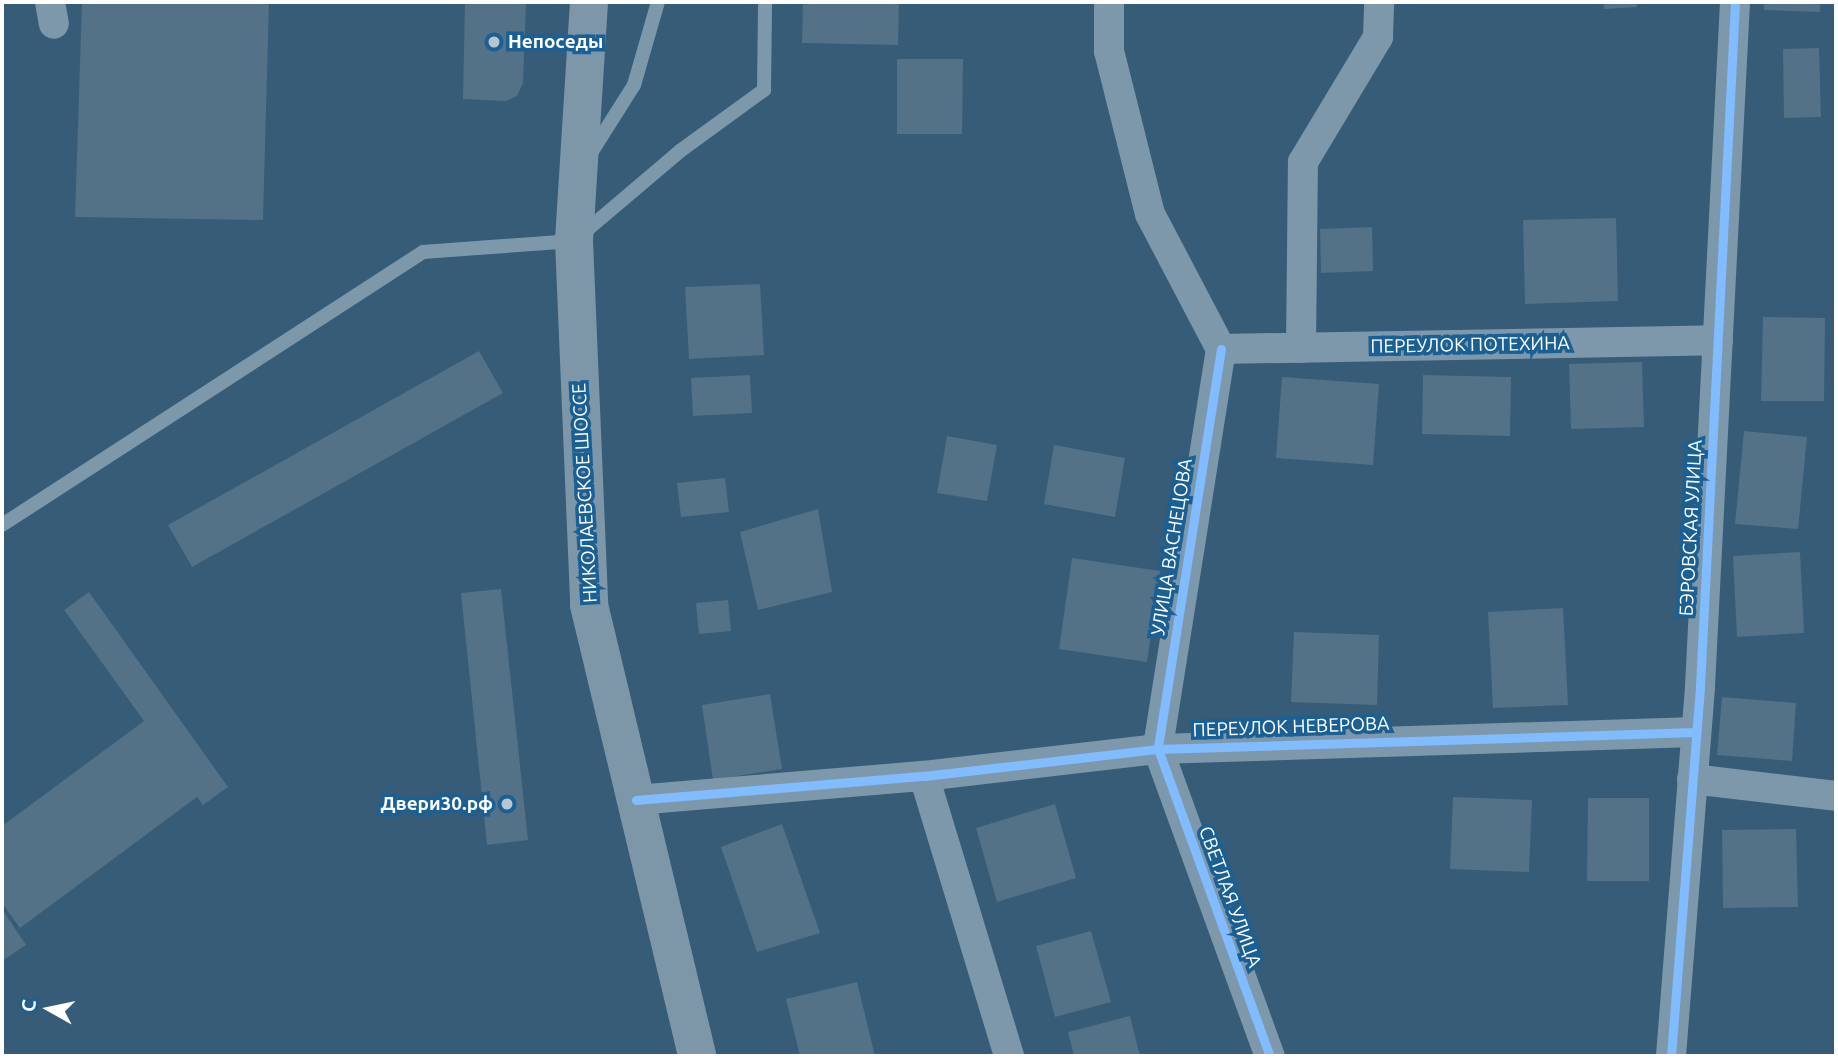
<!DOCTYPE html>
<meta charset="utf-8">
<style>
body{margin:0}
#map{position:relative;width:1838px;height:1058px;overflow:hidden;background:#365c78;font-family:Ubuntu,sans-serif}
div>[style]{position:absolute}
.building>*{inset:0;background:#537187}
.lane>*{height:14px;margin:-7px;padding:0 7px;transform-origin:7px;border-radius:7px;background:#7e98ab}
.street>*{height:30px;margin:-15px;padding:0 15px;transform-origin:15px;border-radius:15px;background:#7e98ab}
.primary>*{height:38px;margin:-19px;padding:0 19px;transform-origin:19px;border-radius:19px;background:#7d97a9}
.cycleway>*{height:9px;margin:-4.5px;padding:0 4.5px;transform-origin:4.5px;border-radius:4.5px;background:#80bcff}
.dots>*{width:19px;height:19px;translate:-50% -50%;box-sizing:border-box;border:4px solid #1a6094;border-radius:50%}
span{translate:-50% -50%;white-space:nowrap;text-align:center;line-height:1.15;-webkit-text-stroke:7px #1a6094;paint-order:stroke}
.poi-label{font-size:19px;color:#fff;font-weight:700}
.left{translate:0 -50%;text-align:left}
.right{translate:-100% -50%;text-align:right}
.street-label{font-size:19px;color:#fff}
.frame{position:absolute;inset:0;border:4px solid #fff;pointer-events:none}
.north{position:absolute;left:14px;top:974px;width:70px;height:70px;-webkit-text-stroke:5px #1a6094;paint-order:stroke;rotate:279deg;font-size:19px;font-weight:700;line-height:28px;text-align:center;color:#fff}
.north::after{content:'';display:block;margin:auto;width:24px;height:32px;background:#fff;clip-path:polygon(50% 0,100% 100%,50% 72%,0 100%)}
</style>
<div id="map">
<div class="building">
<div style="clip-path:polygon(82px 2px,269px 2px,263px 220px,75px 217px)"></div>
<div style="clip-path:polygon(465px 2px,526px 2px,523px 83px,517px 96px,506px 101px,463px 99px)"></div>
<div style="clip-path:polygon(803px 2px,899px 2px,898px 45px,802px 43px)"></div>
<div style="clip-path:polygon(1604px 2px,1636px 2px,1637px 7px,1604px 9px)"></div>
<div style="clip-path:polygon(1764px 2px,1820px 2px,1820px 12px,1764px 10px)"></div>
<div style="clip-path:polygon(1819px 48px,1821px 117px,1784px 118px,1783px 49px)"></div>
<div style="clip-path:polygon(897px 59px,963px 59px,962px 134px,897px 134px)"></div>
<div style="clip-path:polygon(1616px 218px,1618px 301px,1525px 304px,1523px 220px)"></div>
<div style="clip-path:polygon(1372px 227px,1373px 271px,1321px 273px,1320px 229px)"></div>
<div style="clip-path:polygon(760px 284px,764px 355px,689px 359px,685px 287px)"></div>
<div style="clip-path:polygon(1763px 317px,1825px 318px,1824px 401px,1761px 401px)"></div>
<div style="clip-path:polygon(479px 351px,503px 393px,192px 567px,168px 525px)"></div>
<div style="clip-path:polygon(1642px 362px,1644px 427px,1571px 429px,1569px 364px)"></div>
<div style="clip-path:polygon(750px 375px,752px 413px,693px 416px,691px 378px)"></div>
<div style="clip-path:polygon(1423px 375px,1511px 377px,1510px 436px,1422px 434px)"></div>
<div style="clip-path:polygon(1282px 377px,1379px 384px,1373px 465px,1276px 458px)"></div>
<div style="clip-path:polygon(1744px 431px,1807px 437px,1798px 529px,1735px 524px)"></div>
<div style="clip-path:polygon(947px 436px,997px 445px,987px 501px,937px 493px)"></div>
<div style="clip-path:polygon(1054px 445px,1125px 458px,1115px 517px,1044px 504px)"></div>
<div style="clip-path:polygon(725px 478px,729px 512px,681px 517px,677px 483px)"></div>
<div style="clip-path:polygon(818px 509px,832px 592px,758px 610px,740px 532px)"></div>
<div style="clip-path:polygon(1800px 552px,1804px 633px,1737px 637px,1733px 556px)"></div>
<div style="clip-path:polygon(1072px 558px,1160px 571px,1147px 662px,1059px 649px)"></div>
<div style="clip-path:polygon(501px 589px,528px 840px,487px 845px,461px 593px)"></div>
<div style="clip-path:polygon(89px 592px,228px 787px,203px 805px,197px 797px,20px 928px,2px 903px,2px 826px,144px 721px,64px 610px)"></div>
<div style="clip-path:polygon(728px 600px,731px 631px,699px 634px,696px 603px)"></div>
<div style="clip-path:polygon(1563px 608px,1568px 705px,1493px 708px,1488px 612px)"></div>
<div style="clip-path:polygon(1294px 632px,1379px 635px,1377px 705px,1291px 702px)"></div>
<div style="clip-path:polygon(770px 694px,782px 769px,713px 780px,702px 705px)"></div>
<div style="clip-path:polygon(1722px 697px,1796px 703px,1792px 761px,1717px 755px)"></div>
<div style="clip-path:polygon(1453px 797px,1532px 800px,1529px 872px,1450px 869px)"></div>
<div style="clip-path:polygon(1588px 798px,1649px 798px,1649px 881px,1587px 881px)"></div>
<div style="clip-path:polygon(1055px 804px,1076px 878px,997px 902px,976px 828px)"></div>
<div style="clip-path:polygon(782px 824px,820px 933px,757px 952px,721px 847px)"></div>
<div style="clip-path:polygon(1796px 829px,1798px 907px,1723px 908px,1722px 830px)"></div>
<div style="clip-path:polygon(2px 909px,26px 945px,2px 961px)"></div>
<div style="clip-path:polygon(1091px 931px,1111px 1002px,1055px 1017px,1036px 946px)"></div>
<div style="clip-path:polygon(857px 982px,875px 1056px,800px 1056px,786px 999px)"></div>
<div style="clip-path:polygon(1130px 1016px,1140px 1056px,1074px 1056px,1068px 1032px)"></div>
</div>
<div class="lane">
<div style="left:591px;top:153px;width:80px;rotate:-57.7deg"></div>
<div style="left:634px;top:85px;width:86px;rotate:-73.9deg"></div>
<div style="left:2px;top:525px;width:502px;rotate:-32.96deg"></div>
<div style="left:423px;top:252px;width:151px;rotate:-4.2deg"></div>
<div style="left:574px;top:241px;width:139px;rotate:-40.3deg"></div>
<div style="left:680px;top:151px;width:104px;rotate:-36deg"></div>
<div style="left:764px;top:90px;width:88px;rotate:-89.3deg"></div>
</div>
<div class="street">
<div style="left:50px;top:2px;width:22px;rotate:80deg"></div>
<div style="left:1109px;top:2px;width:49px;rotate:90deg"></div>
<div style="left:1109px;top:51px;width:168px;rotate:75.9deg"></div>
<div style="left:1150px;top:214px;width:153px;rotate:62.3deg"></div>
<div style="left:1301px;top:348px;width:186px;rotate:-89.4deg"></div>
<div style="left:1303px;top:162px;width:146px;rotate:-59deg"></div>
<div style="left:1378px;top:37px;width:35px;rotate:-88deg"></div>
<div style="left:1221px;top:349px;width:405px;rotate:99deg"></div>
<div style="left:1158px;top:749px;width:327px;rotate:70deg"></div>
<div style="left:1221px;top:349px;width:497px;rotate:-1deg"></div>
<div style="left:924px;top:776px;width:293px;rotate:73.1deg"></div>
<div style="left:1692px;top:779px;width:145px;rotate:6.7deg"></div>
<div style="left:636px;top:800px;width:289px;rotate:-4.8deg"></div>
<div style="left:924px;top:776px;width:236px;rotate:-6.6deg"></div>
<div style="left:1158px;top:749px;width:538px;rotate:-1.81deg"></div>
<div style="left:1671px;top:1056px;width:371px;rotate:-85.5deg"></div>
<div style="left:1700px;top:686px;width:685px;rotate:-87.07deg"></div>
</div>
<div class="primary">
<div style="left:589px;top:2px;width:239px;rotate:93.6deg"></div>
<div style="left:574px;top:241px;width:364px;rotate:87.6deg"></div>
<div style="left:589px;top:605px;width:464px;rotate:76.5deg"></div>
</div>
<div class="cycleway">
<div style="left:1221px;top:349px;width:405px;rotate:99deg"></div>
<div style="left:1158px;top:749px;width:327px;rotate:70deg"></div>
<div style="left:636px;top:800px;width:289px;rotate:-4.8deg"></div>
<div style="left:924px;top:776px;width:236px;rotate:-6.6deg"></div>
<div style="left:1158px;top:749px;width:538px;rotate:-1.81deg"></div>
<div style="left:1671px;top:1056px;width:371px;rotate:-85.5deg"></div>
<div style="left:1700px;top:686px;width:685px;rotate:-87.07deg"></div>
</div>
<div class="dots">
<div style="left:494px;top:42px;background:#b9c6d0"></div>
<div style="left:507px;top:804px;background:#b9c6d0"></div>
</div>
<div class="poi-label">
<span class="left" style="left:508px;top:42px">Непоседы</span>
<span class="right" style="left:493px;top:804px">Двери30.рф</span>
</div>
<div class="street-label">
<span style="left:1470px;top:345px;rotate:-1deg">ПЕРЕУЛОК ПОТЕХИНА</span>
<span style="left:585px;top:493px;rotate:-93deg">НИКОЛАЕВСКОЕ ШОССЕ</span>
<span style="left:1691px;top:528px;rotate:-87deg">БЭРОВСКАЯ УЛИЦА</span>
<span style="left:1172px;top:547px;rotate:-81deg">УЛИЦА ВАСНЕЦОВА</span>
<span style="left:1291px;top:727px;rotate:-2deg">ПЕРЕУЛОК НЕВЕРОВА</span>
<span style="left:1230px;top:897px;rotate:70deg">СВЕТЛАЯ УЛИЦА</span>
</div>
<div class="frame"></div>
<div class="north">С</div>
</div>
